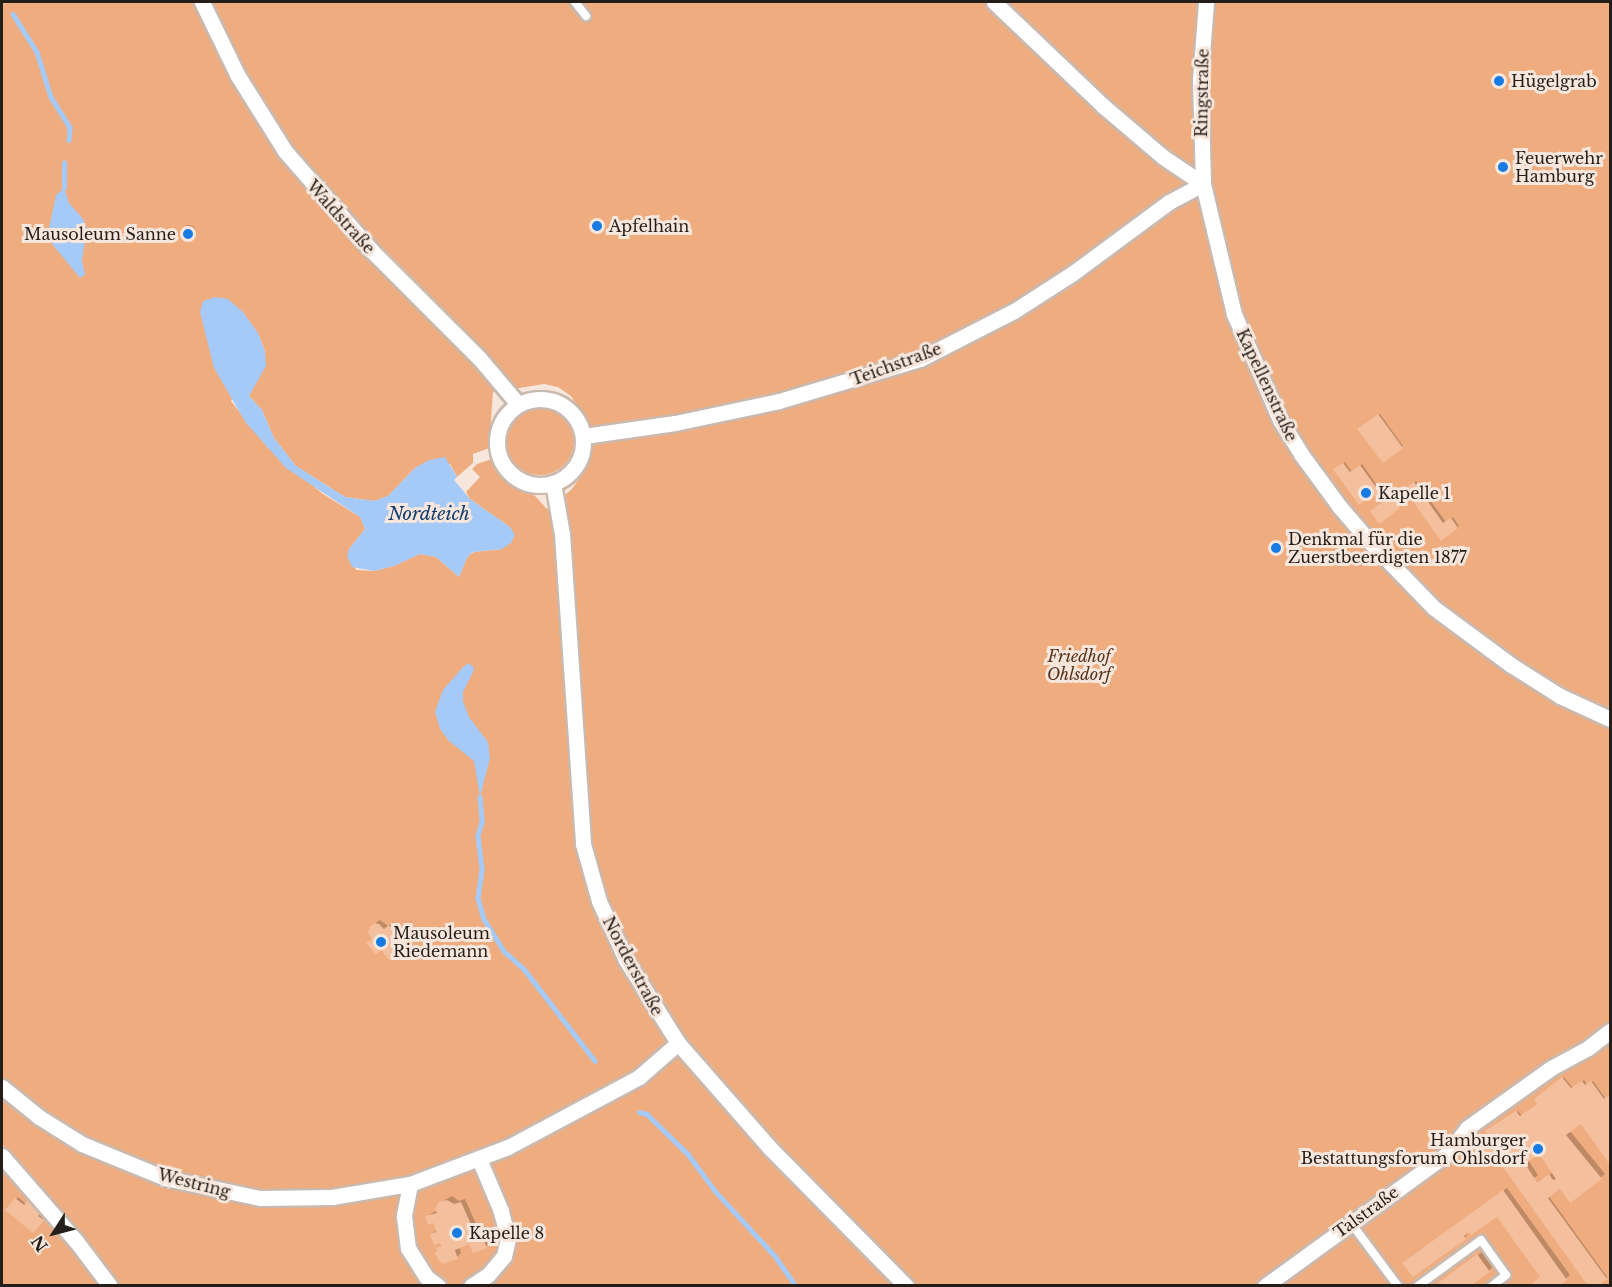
<!DOCTYPE html>
<meta charset="utf-8">
<style>
body{margin:0}
#map{position:relative;width:1612px;height:1287px;overflow:hidden;background:#f7e6dc;font-family:"Libre Baskerville",serif}
div>[style]{position:absolute}
.green>*{inset:0;background:#eeac7f}
.round{border-radius:50%}
.water>*{inset:0;background:#a5caf8}
.shadow>*{inset:0;background:#0003}
.stream>*{height:4.5px;margin:-2.25px;padding:0 2.25px;transform-origin:2.25px;border-radius:2.25px;background:#a5caf8}
.building>*{inset:0;background:#f4bf9d}
.roads{filter:drop-shadow(2px 0 #c9b9af) drop-shadow(-2px 0 #c9b9af) drop-shadow(0 2px #c9b9af) drop-shadow(0 -2px #c9b9af)}
.service>*{height:8px;margin:-4px;padding:0 4px;transform-origin:4px;border-radius:4px;background:#fff}
.minor>*{height:15px;margin:-7.5px;padding:0 7.5px;transform-origin:7.5px;border-radius:7.5px;background:#fff}
.minor>.ring{margin:-7.5px;padding:0;box-sizing:content-box;background:none;border:15px solid #fff;border-radius:50%}
.dots>*{width:16px;height:16px;translate:-50% -50%;box-sizing:border-box;border:3px solid #f7e6dc;border-radius:50%}
span{translate:-50% -50%;white-space:nowrap;text-align:center;line-height:1.15;-webkit-text-stroke:6px #f7e6dc;paint-order:stroke}
.poi-label{font-size:16px;color:#241e1a}
.left{translate:0 -50%;text-align:left}
.right{translate:-100% -50%;text-align:right}
.street-label{font-size:16px;color:#241e1a}
.park-label{font-size:16px;color:#55321a;font-style:italic}
.water-label{font-size:18px;color:#133d6d;font-style:italic}
.frame{position:absolute;inset:0;border:3px solid #241e1a;pointer-events:none}
.north{position:absolute;left:24px;top:1203px;width:60px;height:60px;-webkit-text-stroke:4px #f7e6dc;paint-order:stroke;rotate:234deg;font-size:16px;font-weight:700;line-height:24px;text-align:center;color:#241e1a}
.north::after{content:'';display:block;margin:auto;width:21px;height:27px;background:#241e1a;clip-path:polygon(50% 0,100% 100%,50% 72%,0 100%)}
</style>
<div id="map">
<div class="green">
<div style="clip-path:polygon(evenodd,2px 2px,1610px 2px,1610px 1285px,118px 1285px,82px 1237px,2px 1144px,2px 2px,258px 333px,265px 352px,249px 396px,262px 410px,274px 438px,296px 466px,345px 497px,374px 501px,388px 496px,415px 468px,450px 464px,457px 477px,473px 463px,473px 454px,489px 448px,493px 392px,544px 384px,558px 387px,571px 396px,589px 424px,589px 456px,585px 471px,571px 490px,547px 509px,535px 496px,504px 479px,492px 459px,477px 464px,472px 469px,480px 477px,466px 492px,470px 499px,510px 527px,502px 549px,474px 552px,468px 556px,459px 577px,436px 557px,420px 554px,394px 566px,374px 571px,356px 570px,349px 549px,365px 529px,360px 517px,323px 494px,268px 448px,231px 401px,258px 333px)"></div>
<div class="round" style="left:506px;top:407px;width:68px;height:68px"></div>
<div style="clip-path:polygon(2px 1161px,27px 1187px,101px 1285px,2px 1285px)"></div>
</div>
<div class="water">
<div style="clip-path:polygon(64px 188px,69px 203px,83px 219px,87px 229px,82px 260px,85px 275px,80px 278px,52px 244px,49px 228px,56px 195px)"></div>
<div style="clip-path:polygon(215px 297px,228px 299px,243px 312px,258px 333px,265px 352px,266px 366px,249px 396px,262px 410px,274px 438px,296px 466px,345px 497px,374px 501px,388px 496px,415px 468px,429px 460px,445px 457px,457px 477px,454px 480px,470px 499px,510px 527px,515px 535px,511px 543px,502px 549px,473px 552px,468px 556px,459px 577px,436px 557px,420px 554px,394px 566px,374px 571px,352px 567px,347px 556px,349px 549px,365px 529px,360px 517px,286px 468px,246px 423px,214px 368px,200px 312px,203px 301px)"></div>
<div style="clip-path:polygon(469px 663px,474px 668px,473px 672px,463px 692px,463px 701px,469px 717px,488px 742px,490px 758px,480px 797px,474px 761px,449px 741px,440px 729px,435px 712px,443px 690px,463px 667px)"></div>
</div>
<div class="shadow">
<div class="round" style="left:182px;top:225px;width:14px;height:14px"></div>
<div style="clip-path:polygon(1380px 414px,1403px 446px,1383px 461px,1359px 429px)"></div>
<div style="clip-path:polygon(1345px 462px,1352px 472px,1362px 464px,1383px 494px,1389px 490px,1401px 506px,1383px 503px,1374px 492px,1335px 470px)"></div>
<div style="clip-path:polygon(1416px 481px,1446px 522px,1453px 517px,1459px 526px,1441px 539px,1406px 489px)"></div>
<div style="clip-path:polygon(380px 920px,388px 926px,393px 922px,401px 932px,397px 936px,403px 945px,400px 949px,373px 938px,374px 924px)"></div>
<div style="clip-path:polygon(evenodd,1564px 1077px,1573px 1088px,1584px 1080px,1587px 1085px,1593px 1081px,1606px 1099px,1610px 1096px,1610px 1163px,1581px 1122px,1570px 1131px,1605px 1174px,1570px 1200px,1561px 1186px,1548px 1195px,1607px 1277px,1595px 1286px,1589px 1286px,1500px 1161px,1494px 1165px,1485px 1152px,1495px 1144px,1489px 1130px,1518px 1111px,1522px 1116px,1539px 1104px,1537px 1098px,1564px 1077px,1539px 1152px,1552px 1173px,1522px 1190px,1521px 1188px,1538px 1175px,1528px 1160px,1539px 1152px)"></div>
<div style="clip-path:polygon(1507px 1188px,1570px 1275px,1557px 1286px,1529px 1286px,1542px 1276px,1497px 1215px,1469px 1230px,1465px 1238px,1408px 1259px)"></div>
<div style="clip-path:polygon(452px 1196px,459px 1201px,465px 1199px,478px 1228px,483px 1226px,490px 1243px,486px 1247px,470px 1243px,459px 1247px,461px 1253px,457px 1257px,438px 1248px,442px 1244px,432px 1234px,436px 1230px,436px 1221px,427px 1216px,438px 1210px,440px 1203px)"></div>
<div style="clip-path:polygon(18px 1197px,26px 1204px,30px 1200px,42px 1210px,39px 1214px,44px 1218px,33px 1231px,7px 1210px)"></div>
<div style="clip-path:polygon(1482px 1252px,1493px 1267px,1489px 1270px,1435px 1286px)"></div>
</div>
<div class="stream">
<div style="left:13px;top:14px;width:45px;rotate:57.7deg"></div>
<div style="left:37px;top:52px;width:47px;rotate:72.7deg"></div>
<div style="left:51px;top:97px;width:36px;rotate:58deg"></div>
<div style="left:70px;top:127px;width:13px;rotate:94deg"></div>
<div style="left:64px;top:188px;width:25px;rotate:-90deg"></div>
<div style="left:480px;top:797px;width:25px;rotate:85deg"></div>
<div style="left:482px;top:822px;width:15px;rotate:106deg"></div>
<div style="left:478px;top:836px;width:34px;rotate:83deg"></div>
<div style="left:482px;top:870px;width:28px;rotate:98deg"></div>
<div style="left:478px;top:898px;width:22px;rotate:74deg"></div>
<div style="left:484px;top:919px;width:38px;rotate:58deg"></div>
<div style="left:504px;top:951px;width:27px;rotate:42deg"></div>
<div style="left:524px;top:969px;width:116px;rotate:52.3deg"></div>
<div style="left:639px;top:1112px;width:8px;rotate:14deg"></div>
<div style="left:647px;top:1114px;width:57px;rotate:44.3deg"></div>
<div style="left:688px;top:1154px;width:47px;rotate:53.6deg"></div>
<div style="left:716px;top:1192px;width:87px;rotate:47.3deg"></div>
<div style="left:775px;top:1256px;width:37px;rotate:55deg"></div>
</div>
<div class="building">
<div class="round" style="left:180px;top:226px;width:16px;height:16px"></div>
<div style="clip-path:polygon(1378px 414px,1403px 448px,1383px 463px,1357px 429px)"></div>
<div style="clip-path:polygon(1343px 463px,1350px 472px,1360px 465px,1381px 494px,1388px 489px,1400px 508px,1379px 524px,1370px 511px,1381px 503px,1374px 494px,1359px 505px,1333px 469px)"></div>
<div style="clip-path:polygon(1414px 482px,1443px 523px,1451px 518px,1458px 528px,1441px 541px,1404px 489px)"></div>
<div style="clip-path:polygon(374px 923px,379px 924px,384px 929px,389px 925px,398px 937px,393px 941px,401px 950px,389px 960px,381px 950px,376px 955px,366px 943px,372px 939px,368px 933px,369px 928px)"></div>
<div style="clip-path:polygon(evenodd,1562px 1077px,1571px 1088px,1582px 1081px,1585px 1085px,1591px 1081px,1604px 1099px,1610px 1094px,1610px 1165px,1581px 1124px,1566px 1135px,1602px 1179px,1570px 1203px,1560px 1189px,1548px 1198px,1607px 1279px,1598px 1286px,1588px 1286px,1500px 1163px,1494px 1167px,1483px 1152px,1493px 1144px,1485px 1131px,1516px 1111px,1520px 1116px,1537px 1104px,1534px 1099px,1562px 1077px,1539px 1154px,1556px 1179px,1553px 1180px,1549px 1174px,1537px 1182px,1525px 1164px,1539px 1154px)"></div>
<div style="clip-path:polygon(1503px 1190px,1567px 1280px,1559px 1286px,1528px 1286px,1540px 1277px,1497px 1217px,1471px 1235px,1469px 1232px,1464px 1236px,1466px 1239px,1413px 1277px,1402px 1263px)"></div>
<div style="clip-path:polygon(15px 1198px,24px 1205px,28px 1200px,42px 1212px,38px 1216px,44px 1220px,33px 1233px,5px 1210px)"></div>
<div style="clip-path:polygon(447px 1200px,454px 1204px,461px 1202px,474px 1231px,479px 1229px,487px 1248px,473px 1253px,469px 1244px,455px 1250px,458px 1259px,442px 1264px,434px 1253px,437px 1252px,436px 1248px,441px 1246px,440px 1243px,434px 1245px,430px 1234px,436px 1232px,434px 1223px,428px 1225px,425px 1216px,437px 1213px,435px 1209px,439px 1202px)"></div>
<div style="clip-path:polygon(1477px 1254px,1490px 1272px,1470px 1286px,1434px 1286px)"></div>
</div>
<div class="roads">
<div class="service">
<div style="left:575px;top:2px;width:18px;rotate:52deg"></div>
<div style="left:1351px;top:1223px;width:79px;rotate:53.3deg"></div>
<div style="left:1418px;top:1286px;width:78px;rotate:-36.1deg"></div>
<div style="left:1481px;top:1240px;width:43px;rotate:54.5deg"></div>
<div style="left:1506px;top:1275px;width:18px;rotate:142deg"></div>
</div>
<div class="minor">
<div style="left:202px;top:2px;width:82px;rotate:64.1deg"></div>
<div style="left:238px;top:76px;width:89px;rotate:57.9deg"></div>
<div style="left:285px;top:151px;width:131px;rotate:49deg"></div>
<div style="left:371px;top:250px;width:154px;rotate:45deg"></div>
<div style="left:480px;top:359px;width:59px;rotate:49.8deg"></div>
<div style="left:994px;top:2px;width:149px;rotate:43.6deg"></div>
<div style="left:1102px;top:105px;width:80px;rotate:40.4deg"></div>
<div style="left:1163px;top:157px;width:48px;rotate:34deg"></div>
<div style="left:1206px;top:2px;width:78px;rotate:94.4deg"></div>
<div style="left:1200px;top:80px;width:104px;rotate:88.3deg"></div>
<div style="left:1203px;top:184px;width:134px;rotate:76.6deg"></div>
<div style="left:1234px;top:314px;width:116px;rotate:66.5deg"></div>
<div style="left:1280px;top:420px;width:40px;rotate:58deg"></div>
<div style="left:1301px;top:454px;width:64px;rotate:53.8deg"></div>
<div style="left:1339px;top:506px;width:46px;rotate:49.4deg"></div>
<div style="left:1369px;top:541px;width:93px;rotate:45.9deg"></div>
<div style="left:1434px;top:608px;width:96px;rotate:36.5deg"></div>
<div style="left:1511px;top:665px;width:58px;rotate:32.3deg"></div>
<div style="left:1560px;top:696px;width:55px;rotate:24.7deg"></div>
<div class="ring" style="left:497px;top:399px;width:71px;height:71px"></div>
<div style="left:584px;top:436px;width:92px;rotate:-8.1deg"></div>
<div style="left:675px;top:423px;width:106px;rotate:-11.9deg"></div>
<div style="left:779px;top:401px;width:147px;rotate:-16.6deg"></div>
<div style="left:920px;top:359px;width:106px;rotate:-27.1deg"></div>
<div style="left:1014px;top:311px;width:70px;rotate:-32.8deg"></div>
<div style="left:1073px;top:273px;width:119px;rotate:-36.5deg"></div>
<div style="left:1169px;top:202px;width:38px;rotate:-28deg"></div>
<div style="left:553px;top:483px;width:52px;rotate:80deg"></div>
<div style="left:562px;top:534px;width:311px;rotate:86.1deg"></div>
<div style="left:583px;top:844px;width:59px;rotate:74.3deg"></div>
<div style="left:599px;top:901px;width:65px;rotate:65.4deg"></div>
<div style="left:626px;top:960px;width:98px;rotate:57.9deg"></div>
<div style="left:678px;top:1043px;width:140px;rotate:48.8deg"></div>
<div style="left:770px;top:1148px;width:194px;rotate:45.4deg"></div>
<div style="left:2px;top:1087px;width:48px;rotate:39deg"></div>
<div style="left:39px;top:1117px;width:51px;rotate:32.1deg"></div>
<div style="left:82px;top:1144px;width:90px;rotate:22.3deg"></div>
<div style="left:165px;top:1178px;width:97px;rotate:11.9deg"></div>
<div style="left:260px;top:1198px;width:72px;rotate:-0.8deg"></div>
<div style="left:332px;top:1197px;width:79px;rotate:-9.5deg"></div>
<div style="left:410px;top:1184px;width:105px;rotate:-20.7deg"></div>
<div style="left:508px;top:1147px;width:149px;rotate:-28.1deg"></div>
<div style="left:639px;top:1077px;width:52px;rotate:-41.1deg"></div>
<div style="left:2px;top:1156px;width:113px;rotate:49deg"></div>
<div style="left:76px;top:1241px;width:56px;rotate:52.9deg"></div>
<div style="left:410px;top:1184px;width:33px;rotate:101deg"></div>
<div style="left:404px;top:1216px;width:32px;rotate:83deg"></div>
<div style="left:408px;top:1248px;width:34px;rotate:58deg"></div>
<div style="left:426px;top:1277px;width:15px;rotate:37deg"></div>
<div style="left:471px;top:1286px;width:20px;rotate:-33deg"></div>
<div style="left:488px;top:1275px;width:25px;rotate:-50deg"></div>
<div style="left:504px;top:1256px;width:18px;rotate:-77deg"></div>
<div style="left:508px;top:1238px;width:28px;rotate:-105deg"></div>
<div style="left:501px;top:1211px;width:56px;rotate:-112.9deg"></div>
<div style="left:1265px;top:1286px;width:225px;rotate:-36deg"></div>
<div style="left:1447px;top:1154px;width:33px;rotate:-52deg"></div>
<div style="left:1467px;top:1128px;width:103px;rotate:-35.5deg"></div>
<div style="left:1551px;top:1068px;width:42px;rotate:-28.4deg"></div>
<div style="left:1588px;top:1048px;width:28px;rotate:-38deg"></div>
</div>
</div>
<div class="dots">
<div style="left:1499px;top:81px;background:#167be3"></div>
<div style="left:1503px;top:167px;background:#167be3"></div>
<div style="left:597px;top:226px;background:#167be3"></div>
<div style="left:188px;top:234px;background:#167be3"></div>
<div style="left:1366px;top:493px;background:#167be3"></div>
<div style="left:1276px;top:548px;background:#167be3"></div>
<div style="left:381px;top:942px;background:#167be3"></div>
<div style="left:1538px;top:1149px;background:#167be3"></div>
<div style="left:457px;top:1233px;background:#167be3"></div>
</div>
<div class="poi-label">
<span class="left" style="left:1511px;top:81px">Hügelgrab</span>
<span class="left" style="left:1515px;top:167px">Feuerwehr<br>Hamburg</span>
<span class="left" style="left:609px;top:226px">Apfelhain</span>
<span class="right" style="left:176px;top:234px">Mausoleum Sanne</span>
<span class="left" style="left:1378px;top:493px">Kapelle 1</span>
<span class="left" style="left:1288px;top:548px">Denkmal für die<br>Zuerstbeerdigten 1877</span>
<span class="left" style="left:393px;top:942px">Mausoleum<br>Riedemann</span>
<span class="right" style="left:1526px;top:1149px">Hamburger<br>Bestattungsforum Ohlsdorf</span>
<span class="left" style="left:469px;top:1233px">Kapelle 8</span>
</div>
<div class="street-label">
<span style="left:1202px;top:93px;rotate:-89deg">Ringstraße</span>
<span style="left:341px;top:217px;rotate:48deg">Waldstraße</span>
<span style="left:896px;top:364px;rotate:-20deg">Teichstraße</span>
<span style="left:1267px;top:385px;rotate:65deg">Kapellenstraße</span>
<span style="left:633px;top:966px;rotate:62deg">Norderstraße</span>
<span style="left:194px;top:1183px;rotate:14deg">Westring</span>
<span style="left:1366px;top:1212px;rotate:-36deg">Talstraße</span>
</div>
<div class="park-label">
<span style="left:1079px;top:665px">Friedhof<br>Ohlsdorf</span>
</div>
<div class="water-label">
<span style="left:429px;top:514px">Nordteich</span>
</div>
<div class="frame"></div>
<div class="north">N</div>
</div>
